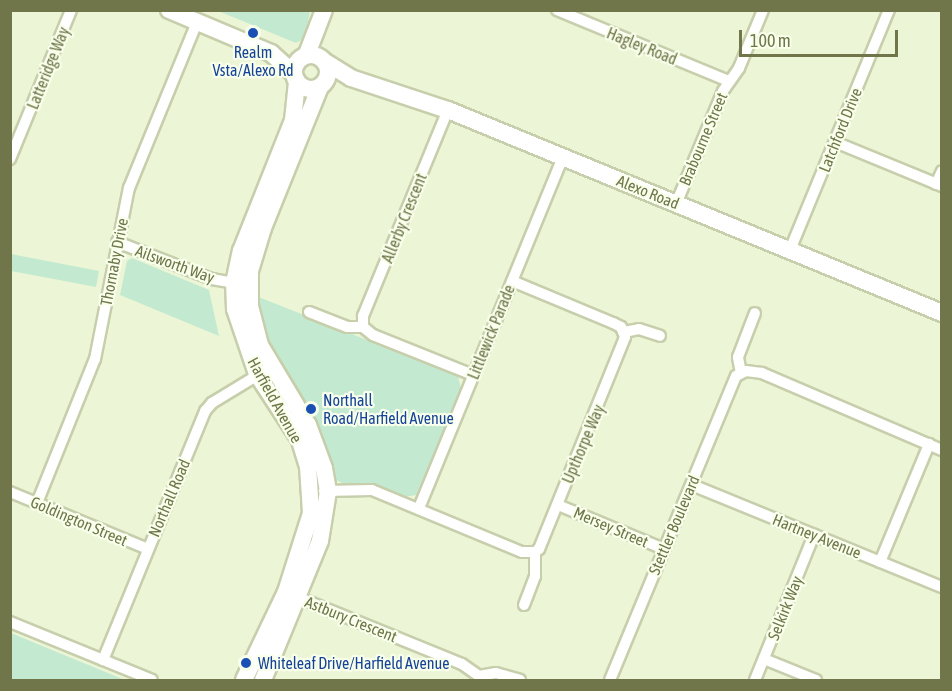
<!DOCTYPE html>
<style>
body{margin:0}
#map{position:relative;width:952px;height:691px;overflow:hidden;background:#f4fce5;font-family:"Asap Condensed",sans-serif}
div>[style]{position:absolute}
.residential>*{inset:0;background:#ecf6d6}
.green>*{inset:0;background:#c3ead0}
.roads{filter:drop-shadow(2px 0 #c7ceab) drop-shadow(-2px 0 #c7ceab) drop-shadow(0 2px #c7ceab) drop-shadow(0 -2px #c7ceab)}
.street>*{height:10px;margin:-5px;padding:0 5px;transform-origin:5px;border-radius:5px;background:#fff}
.secondary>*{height:16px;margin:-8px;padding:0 8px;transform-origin:8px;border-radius:8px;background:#fff}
.secondary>.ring{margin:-8px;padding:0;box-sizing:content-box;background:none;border:16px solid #fff;border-radius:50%}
.dots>*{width:16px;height:16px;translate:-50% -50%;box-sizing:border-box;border:3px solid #f8ffeb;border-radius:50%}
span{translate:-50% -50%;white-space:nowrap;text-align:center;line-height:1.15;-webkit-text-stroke:4.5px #f8ffeb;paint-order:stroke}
.street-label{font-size:16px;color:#70754a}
.transit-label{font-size:16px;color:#164399}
.left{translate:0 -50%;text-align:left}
.frame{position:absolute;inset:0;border:12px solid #70754a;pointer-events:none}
.scale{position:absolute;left:739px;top:30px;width:159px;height:27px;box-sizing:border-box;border:3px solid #70754a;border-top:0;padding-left:8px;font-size:18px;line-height:21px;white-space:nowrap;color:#70754a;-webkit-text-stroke:4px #f8ffeb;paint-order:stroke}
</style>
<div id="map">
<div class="residential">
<div style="clip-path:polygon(10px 11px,941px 11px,941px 680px,11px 680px)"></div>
</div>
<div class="green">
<div style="clip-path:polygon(218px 11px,310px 11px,305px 38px,296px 43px)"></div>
<div style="clip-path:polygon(11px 254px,99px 271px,96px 287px,11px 271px)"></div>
<div style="clip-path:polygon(132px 258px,209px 290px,219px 336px,120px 295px,127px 261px)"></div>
<div style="clip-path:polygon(256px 296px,458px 376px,461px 389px,416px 495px,404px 497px,375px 485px,344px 484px,334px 479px,314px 419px,267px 347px)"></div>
<div style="clip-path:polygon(11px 633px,125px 680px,11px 680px)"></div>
</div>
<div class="roads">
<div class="street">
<div style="left:557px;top:10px;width:185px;rotate:22.5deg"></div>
<div style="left:835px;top:142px;width:116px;rotate:22.4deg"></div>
<div style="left:10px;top:159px;width:161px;rotate:-67.7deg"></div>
<div style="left:936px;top:184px;width:14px;rotate:-65deg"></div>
<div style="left:676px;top:204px;width:122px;rotate:-67.4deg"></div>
<div style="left:723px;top:91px;width:28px;rotate:-55deg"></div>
<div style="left:739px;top:68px;width:63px;rotate:-67.5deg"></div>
<div style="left:117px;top:242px;width:102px;rotate:21.3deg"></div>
<div style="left:212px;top:279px;width:22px;rotate:10deg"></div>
<div style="left:790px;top:250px;width:260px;rotate:-67.6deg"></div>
<div style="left:309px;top:312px;width:41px;rotate:21.5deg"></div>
<div style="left:347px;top:327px;width:16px"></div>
<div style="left:363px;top:327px;width:13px;rotate:39deg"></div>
<div style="left:373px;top:335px;width:108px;rotate:21.8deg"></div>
<div style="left:363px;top:327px;width:11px;rotate:-90deg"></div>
<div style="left:363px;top:316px;width:223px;rotate:-67.6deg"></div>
<div style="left:624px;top:332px;width:15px;rotate:-11deg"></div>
<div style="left:639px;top:329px;width:22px;rotate:18deg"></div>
<div style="left:741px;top:373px;width:16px;rotate:-101deg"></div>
<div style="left:738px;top:357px;width:47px;rotate:-68.9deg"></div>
<div style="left:692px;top:485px;width:270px;rotate:22.2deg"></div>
<div style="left:324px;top:491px;width:48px;rotate:-1.2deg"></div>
<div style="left:372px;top:490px;width:162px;rotate:22.5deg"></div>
<div style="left:522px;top:552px;width:13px"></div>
<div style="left:535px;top:552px;width:5px;rotate:-37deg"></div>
<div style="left:539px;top:549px;width:229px;rotate:-67.9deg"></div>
<div style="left:625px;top:337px;width:11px;rotate:-112deg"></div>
<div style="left:621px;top:327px;width:9px;rotate:-153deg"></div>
<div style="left:613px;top:323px;width:109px;rotate:-157.4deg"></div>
<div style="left:10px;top:492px;width:149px;rotate:22.4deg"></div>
<div style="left:37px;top:503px;width:155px;rotate:-68.1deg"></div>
<div style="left:95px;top:359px;width:174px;rotate:-78.8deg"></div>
<div style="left:129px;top:188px;width:179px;rotate:-67.7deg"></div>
<div style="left:558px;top:505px;width:115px;rotate:22.5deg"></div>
<div style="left:419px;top:508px;width:379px;rotate:-67.7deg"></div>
<div style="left:880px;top:562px;width:128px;rotate:-67.4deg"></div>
<div style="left:292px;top:595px;width:183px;rotate:22.1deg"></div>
<div style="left:462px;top:664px;width:21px;rotate:35deg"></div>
<div style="left:479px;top:676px;width:17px;rotate:-10deg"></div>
<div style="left:496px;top:673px;width:25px;rotate:16deg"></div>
<div style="left:524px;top:605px;width:31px;rotate:-69deg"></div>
<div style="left:535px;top:576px;width:24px;rotate:-90deg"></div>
<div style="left:10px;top:622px;width:153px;rotate:22.2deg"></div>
<div style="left:764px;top:659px;width:56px;rotate:22deg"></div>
<div style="left:103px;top:660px;width:269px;rotate:-67.7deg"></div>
<div style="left:205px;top:411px;width:11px;rotate:-49deg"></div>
<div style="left:212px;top:403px;width:69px;rotate:-31.4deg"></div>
<div style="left:610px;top:680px;width:329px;rotate:-67.5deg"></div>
<div style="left:736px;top:376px;width:11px;rotate:-27deg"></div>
<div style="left:746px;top:371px;width:16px;rotate:7deg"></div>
<div style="left:762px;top:373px;width:196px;rotate:23.2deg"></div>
<div style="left:755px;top:680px;width:157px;rotate:-67.9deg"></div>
</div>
<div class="secondary">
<div style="left:169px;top:10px;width:111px;rotate:22.9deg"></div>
<div style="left:271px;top:53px;width:31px;rotate:42deg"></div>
<div style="left:307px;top:54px;width:47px;rotate:-68.9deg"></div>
<div class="ring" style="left:294px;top:55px;width:18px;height:18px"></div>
<div style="left:327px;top:63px;width:28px;rotate:32deg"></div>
<div style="left:351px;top:78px;width:102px;rotate:18.3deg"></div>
<div style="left:448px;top:110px;width:534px;rotate:22.34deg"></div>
<div style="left:244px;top:680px;width:98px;rotate:-64.5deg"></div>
<div style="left:286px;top:592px;width:83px;rotate:-72.4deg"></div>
<div style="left:311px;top:513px;width:46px;rotate:-93.7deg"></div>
<div style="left:308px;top:467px;width:28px;rotate:-107deg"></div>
<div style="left:300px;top:440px;width:79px;rotate:-123.1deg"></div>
<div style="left:257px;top:374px;width:69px;rotate:-108.7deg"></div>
<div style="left:235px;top:309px;width:26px;rotate:-92deg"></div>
<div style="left:234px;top:283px;width:33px;rotate:-78deg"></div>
<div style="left:241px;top:251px;width:141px;rotate:-68.3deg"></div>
<div style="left:293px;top:120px;width:39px;rotate:-84deg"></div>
<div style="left:263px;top:680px;width:150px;rotate:-67.7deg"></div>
<div style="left:320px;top:541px;width:51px;rotate:-80.9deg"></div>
<div style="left:328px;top:491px;width:23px;rotate:-100deg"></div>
<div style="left:324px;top:468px;width:46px;rotate:-110.4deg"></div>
<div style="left:308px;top:425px;width:93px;rotate:-121deg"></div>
<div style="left:260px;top:345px;width:40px;rotate:-104.4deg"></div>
<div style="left:250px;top:306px;width:35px;rotate:-90deg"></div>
<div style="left:250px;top:271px;width:45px;rotate:-73.2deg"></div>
<div style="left:263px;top:228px;width:152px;rotate:-68deg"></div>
</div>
</div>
<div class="dots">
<div style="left:253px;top:33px;background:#1a4fb4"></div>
<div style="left:311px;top:409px;background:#1a4fb4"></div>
<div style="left:246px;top:663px;background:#1a4fb4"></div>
</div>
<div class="street-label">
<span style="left:642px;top:46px;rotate:22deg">Hagley Road</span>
<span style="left:48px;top:68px;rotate:-68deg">Latteridge Way</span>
<span style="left:840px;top:130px;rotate:-68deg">Latchford Drive</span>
<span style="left:703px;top:139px;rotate:-67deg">Brabourne Street</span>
<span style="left:648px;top:192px;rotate:22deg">Alexo Road</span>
<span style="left:404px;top:218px;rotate:-68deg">Allerby Crescent</span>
<span style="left:114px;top:262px;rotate:-79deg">Thornaby Drive</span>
<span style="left:175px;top:264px;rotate:20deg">Ailsworth Way</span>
<span style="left:491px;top:332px;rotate:-68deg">Littlewick Parade</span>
<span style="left:275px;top:400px;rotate:61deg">Harfield Avenue</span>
<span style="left:583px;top:444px;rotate:-67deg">Upthorpe Way</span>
<span style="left:169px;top:498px;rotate:-67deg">Northall Road</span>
<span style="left:79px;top:521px;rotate:23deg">Goldington Street</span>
<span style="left:674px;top:525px;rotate:-67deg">Stettler Boulevard</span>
<span style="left:611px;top:527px;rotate:23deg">Mersey Street</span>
<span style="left:817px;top:536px;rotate:22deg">Hartney Avenue</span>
<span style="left:785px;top:608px;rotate:-68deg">Selkirk Way</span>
<span style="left:351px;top:619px;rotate:22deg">Astbury Crescent</span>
</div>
<div class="transit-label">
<span style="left:253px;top:61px">Realm<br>Vsta/Alexo Rd</span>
<span class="left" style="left:323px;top:409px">Northall<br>Road/Harfield Avenue</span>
<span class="left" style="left:258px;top:663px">Whiteleaf Drive/Harfield Avenue</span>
</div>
<div class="frame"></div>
<div class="scale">100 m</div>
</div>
